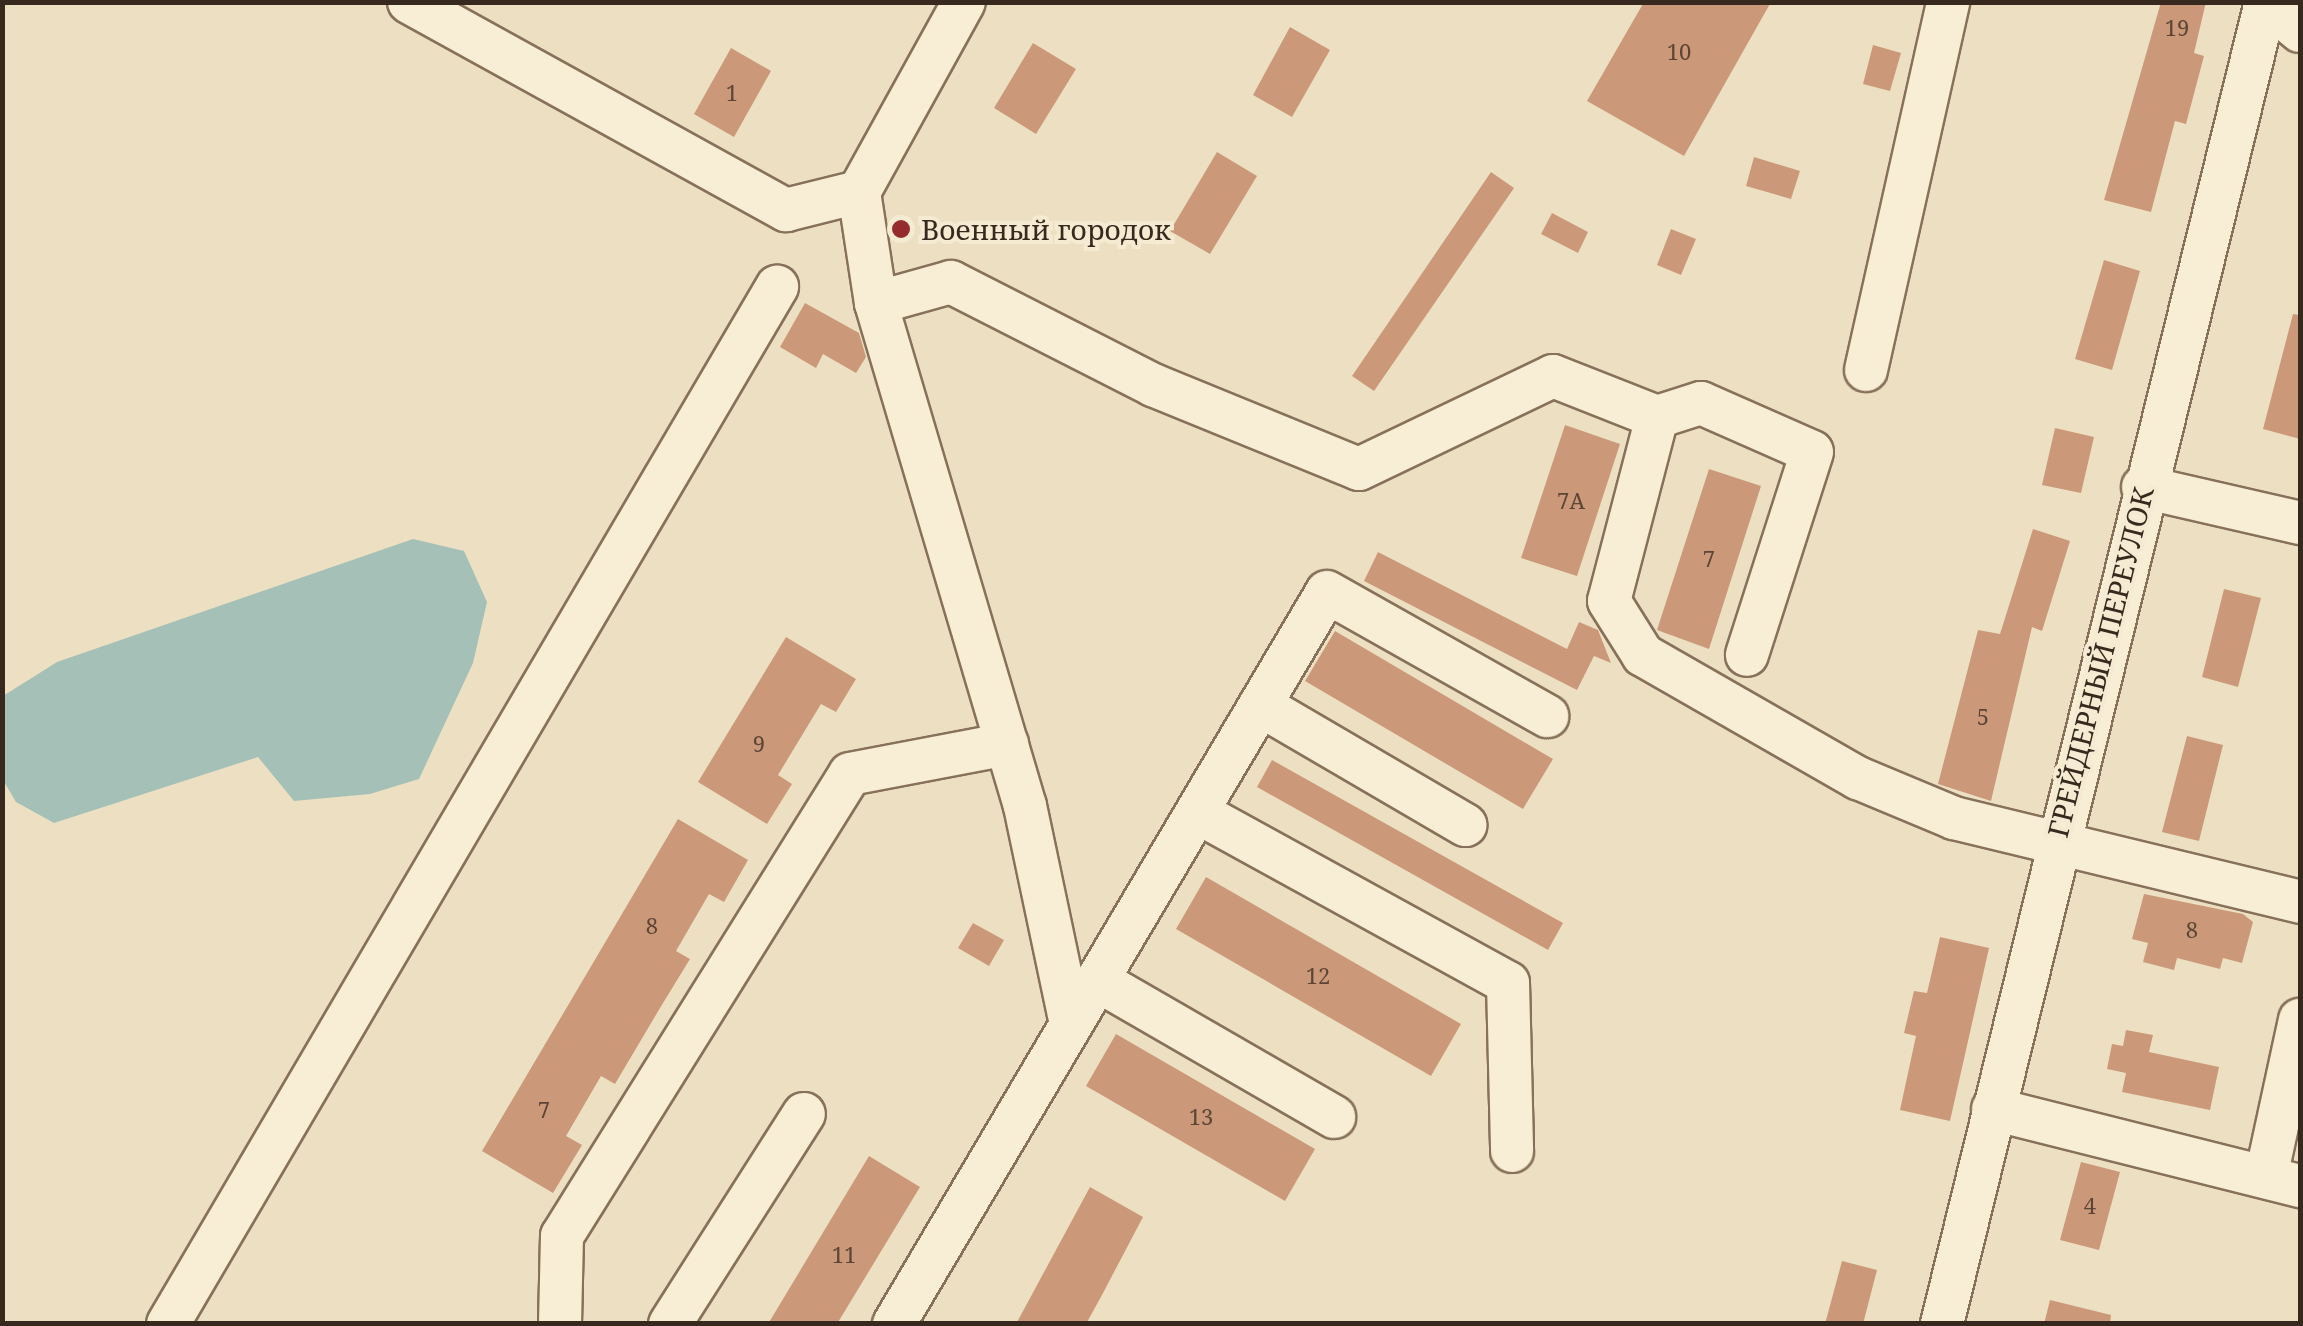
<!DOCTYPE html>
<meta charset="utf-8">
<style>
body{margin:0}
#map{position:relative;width:2303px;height:1326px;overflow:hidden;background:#ede0c2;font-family:"Noto Serif",serif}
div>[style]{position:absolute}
.water>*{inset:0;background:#a5c0b7}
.building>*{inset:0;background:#cb9979}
.roads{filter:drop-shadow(2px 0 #87715a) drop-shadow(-2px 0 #87715a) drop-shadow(0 2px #87715a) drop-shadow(0 -2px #87715a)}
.minor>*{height:42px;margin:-21px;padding:0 21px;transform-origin:21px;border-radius:21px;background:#f8edd5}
.dots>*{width:28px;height:28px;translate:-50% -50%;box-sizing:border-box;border:5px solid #f5ead2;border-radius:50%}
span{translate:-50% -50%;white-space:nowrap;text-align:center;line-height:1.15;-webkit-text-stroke:8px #f5ead2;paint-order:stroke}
.number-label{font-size:22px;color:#5c4535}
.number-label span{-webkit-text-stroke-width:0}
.poi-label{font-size:28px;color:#37291e}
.left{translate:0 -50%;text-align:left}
.street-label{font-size:28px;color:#37291e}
.frame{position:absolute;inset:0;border:5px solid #37291e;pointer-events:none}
</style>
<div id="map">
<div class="water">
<div style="clip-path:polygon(413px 539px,464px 551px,487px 602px,473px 663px,419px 779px,370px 794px,294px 801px,258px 757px,54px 823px,16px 802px,3px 780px,3px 696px,57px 662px)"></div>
</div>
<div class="building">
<div style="clip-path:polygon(1644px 2px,1771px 2px,1684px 156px,1587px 101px)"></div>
<div style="clip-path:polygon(2161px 2px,2206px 2px,2194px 53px,2204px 56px,2186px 124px,2175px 121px,2151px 212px,2104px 200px)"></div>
<div style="clip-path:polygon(1290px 27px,1330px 50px,1292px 117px,1253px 95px)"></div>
<div style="clip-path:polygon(1033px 43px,1076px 69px,1036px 134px,994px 108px)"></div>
<div style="clip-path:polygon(1873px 45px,1901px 53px,1890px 91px,1863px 84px)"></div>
<div style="clip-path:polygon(731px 48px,771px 71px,734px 137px,694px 114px)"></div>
<div style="clip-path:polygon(1217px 152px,1257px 176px,1210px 254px,1170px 231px)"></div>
<div style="clip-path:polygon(1754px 157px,1800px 171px,1791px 199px,1746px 186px)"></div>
<div style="clip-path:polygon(1491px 172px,1514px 188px,1374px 391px,1352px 376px)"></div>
<div style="clip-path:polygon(1552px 213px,1588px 232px,1578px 253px,1541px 234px)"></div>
<div style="clip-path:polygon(1671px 229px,1696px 239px,1681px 275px,1657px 265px)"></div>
<div style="clip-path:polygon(2104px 260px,2140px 271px,2112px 370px,2075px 359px)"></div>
<div style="clip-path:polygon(805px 303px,859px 333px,866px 357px,856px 373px,823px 354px,816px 368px,780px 347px)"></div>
<div style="clip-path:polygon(2293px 314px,2300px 315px,2300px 439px,2263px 429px)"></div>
<div style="clip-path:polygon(1565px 425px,1620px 444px,1577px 576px,1521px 558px)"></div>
<div style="clip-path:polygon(2055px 428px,2094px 437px,2081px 493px,2042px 485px)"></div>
<div style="clip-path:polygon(1709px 469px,1761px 486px,1709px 649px,1657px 630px)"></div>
<div style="clip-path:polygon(2033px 529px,2070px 541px,2042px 631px,2032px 627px,1991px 801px,1938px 784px,1978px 630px,2000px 634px)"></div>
<div style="clip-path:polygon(1378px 552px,1567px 649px,1579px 622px,1598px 630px,1611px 663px,1594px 656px,1577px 690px,1364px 581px)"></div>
<div style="clip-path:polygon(2224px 589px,2261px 598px,2238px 687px,2202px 677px)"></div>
<div style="clip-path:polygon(1335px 631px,1553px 759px,1523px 809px,1305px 681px)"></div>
<div style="clip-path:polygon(786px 637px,856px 679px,836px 712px,821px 704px,778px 775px,792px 784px,767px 824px,698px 782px)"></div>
<div style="clip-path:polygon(2187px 736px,2223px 745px,2199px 841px,2162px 832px)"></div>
<div style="clip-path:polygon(1272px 760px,1563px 923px,1548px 950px,1257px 787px)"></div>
<div style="clip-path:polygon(678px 819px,748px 860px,724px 902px,709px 894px,676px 951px,690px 959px,660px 1008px,615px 1084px,601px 1076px,566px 1136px,582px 1145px,553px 1193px,482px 1151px)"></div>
<div style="clip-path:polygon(1206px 877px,1461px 1024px,1431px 1076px,1176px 929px)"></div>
<div style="clip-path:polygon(2144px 894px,2243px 914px,2253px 922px,2242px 963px,2223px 958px,2220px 969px,2177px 958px,2174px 970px,2143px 962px,2148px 943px,2132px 939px)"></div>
<div style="clip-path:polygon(973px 923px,1004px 940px,989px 966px,958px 948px)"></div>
<div style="clip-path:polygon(1940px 937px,1989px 948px,1950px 1121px,1900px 1110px,1916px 1036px,1904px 1033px,1914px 991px,1927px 993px)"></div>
<div style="clip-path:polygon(2126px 1030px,2153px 1035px,2149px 1052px,2219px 1067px,2210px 1110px,2122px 1092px,2126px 1073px,2107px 1069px,2112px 1044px,2123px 1046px)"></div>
<div style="clip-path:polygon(1116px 1034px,1315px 1149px,1285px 1201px,1086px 1086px)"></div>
<div style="clip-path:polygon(869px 1156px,920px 1187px,837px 1324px,768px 1324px)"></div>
<div style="clip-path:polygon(2081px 1162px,2120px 1172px,2099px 1250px,2060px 1240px)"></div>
<div style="clip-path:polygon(1090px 1187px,1143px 1217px,1102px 1295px,1086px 1324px,1016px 1324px)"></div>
<div style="clip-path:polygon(1842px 1261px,1877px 1270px,1863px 1324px,1825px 1324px)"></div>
<div style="clip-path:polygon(2050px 1300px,2111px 1315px,2110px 1324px,2044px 1324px)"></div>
</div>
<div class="roads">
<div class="minor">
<div style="left:409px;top:2px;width:431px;rotate:28.9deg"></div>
<div style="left:786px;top:210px;width:75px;rotate:-13.9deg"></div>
<div style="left:2266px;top:3px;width:44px;rotate:39.5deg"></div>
<div style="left:859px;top:192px;width:112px;rotate:81.3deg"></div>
<div style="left:876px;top:303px;width:525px;rotate:73.5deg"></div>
<div style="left:1025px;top:806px;width:223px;rotate:78.1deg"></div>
<div style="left:859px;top:192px;width:217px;rotate:-61.1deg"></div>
<div style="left:876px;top:303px;width:78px;rotate:-15.6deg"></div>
<div style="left:951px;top:282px;width:227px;rotate:27deg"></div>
<div style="left:1153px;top:385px;width:222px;rotate:22.2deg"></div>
<div style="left:1359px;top:469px;width:215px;rotate:-25.6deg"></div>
<div style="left:1553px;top:376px;width:112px;rotate:21.5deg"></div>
<div style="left:1657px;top:417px;width:190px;rotate:104.6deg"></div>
<div style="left:1609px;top:601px;width:64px;rotate:57.8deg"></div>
<div style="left:1643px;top:655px;width:248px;rotate:29.8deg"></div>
<div style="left:1858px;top:778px;width:104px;rotate:22.6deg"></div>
<div style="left:1954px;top:818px;width:356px;rotate:13.6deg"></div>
<div style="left:1866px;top:370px;width:377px;rotate:-77.4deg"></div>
<div style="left:1657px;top:417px;width:46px;rotate:-17.7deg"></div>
<div style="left:1701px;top:403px;width:121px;rotate:23.8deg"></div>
<div style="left:1812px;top:452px;width:213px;rotate:107.8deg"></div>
<div style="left:2143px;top:487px;width:161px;rotate:12.9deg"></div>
<div style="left:1260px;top:705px;width:238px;rotate:30.3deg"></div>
<div style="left:1197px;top:812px;width:355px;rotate:28.8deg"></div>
<div style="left:1508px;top:983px;width:168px;rotate:88.6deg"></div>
<div style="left:1097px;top:980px;width:274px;rotate:30deg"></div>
<div style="left:1993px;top:1109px;width:317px;rotate:14.1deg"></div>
<div style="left:2266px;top:1177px;width:161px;rotate:-77.8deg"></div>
<div style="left:168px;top:1324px;width:1203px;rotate:-59.58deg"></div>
<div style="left:560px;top:1324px;width:88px;rotate:-88.7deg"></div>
<div style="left:562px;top:1236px;width:544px;rotate:-58.06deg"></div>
<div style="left:850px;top:774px;width:160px;rotate:-10.8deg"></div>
<div style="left:670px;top:1324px;width:249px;rotate:-57.5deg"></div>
<div style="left:894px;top:1324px;width:850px;rotate:-59.39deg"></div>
<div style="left:1327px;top:592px;width:253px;rotate:29.4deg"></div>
<div style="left:1942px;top:1324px;width:1361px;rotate:-76.23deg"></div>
</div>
</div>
<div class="dots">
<div style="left:901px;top:229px;background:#952b2d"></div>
</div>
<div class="number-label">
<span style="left:2177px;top:28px">19</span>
<span style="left:1679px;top:52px">10</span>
<span style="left:732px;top:93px">1</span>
<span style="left:1571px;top:501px">7А</span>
<span style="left:1709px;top:559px">7</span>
<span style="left:1983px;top:717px">5</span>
<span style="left:759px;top:744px">9</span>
<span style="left:652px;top:926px">8</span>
<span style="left:2192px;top:930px">8</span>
<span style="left:1318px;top:976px">12</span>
<span style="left:544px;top:1110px">7</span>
<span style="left:1201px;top:1117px">13</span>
<span style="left:2090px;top:1206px">4</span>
<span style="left:844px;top:1255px">11</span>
</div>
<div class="poi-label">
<span class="left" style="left:921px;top:229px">Военный городок</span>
</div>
<div class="street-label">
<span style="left:2100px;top:662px;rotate:-76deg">ГРЕЙДЕРНЫЙ ПЕРЕУЛОК</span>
</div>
<div class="frame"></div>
</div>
